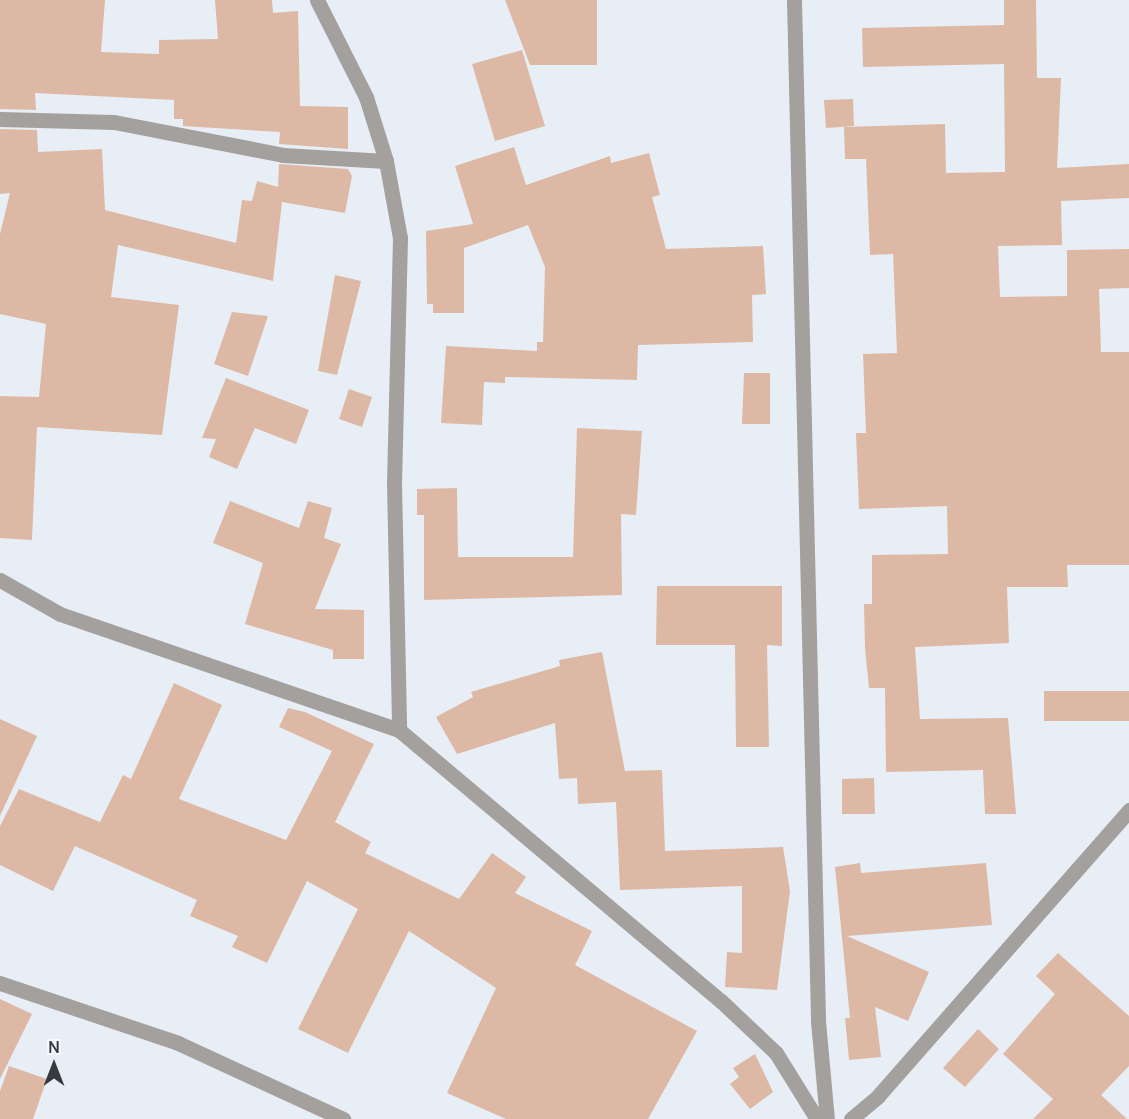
<!DOCTYPE html>
<style>
body{margin:0}
#map{position:relative;width:1129px;height:1119px;overflow:hidden;background:#e8eef5;font-family:Manrope,sans-serif}
div>[style]{position:absolute}
.building>*{inset:0;background:#ddb9a5}
.minor>*{height:15px;margin:-7.5px;padding:0 7.5px;transform-origin:7.5px;border-radius:7.5px;background:#a4a09e}
span{translate:-50% -50%;white-space:nowrap;text-align:center;line-height:1.15;-webkit-text-stroke:4.5px #f9fbfe;paint-order:stroke}
.north{position:absolute;left:24px;top:1035px;width:60px;height:60px;-webkit-text-stroke:4px #f9fbfe;paint-order:stroke;rotate:0deg;font-size:16px;font-weight:700;line-height:24px;text-align:center;color:#37393c}
.north::after{content:'';display:block;margin:auto;width:21px;height:27px;background:#37393c;clip-path:polygon(50% 0,100% 100%,50% 72%,0 100%)}
</style>
<div id="map">
<div class="building">
<div style="clip-path:polygon(0 0,105px 0,101px 52px,159px 54px,159px 40px,218px 39px,215px 0,272px 0,273px 13px,298px 11px,300px 106px,348px 107px,348px 149px,279px 144px,280px 132px,183px 126px,183px 119px,174px 119px,174px 100px,35px 93px,36px 110px,0 109px)"></div>
<div style="clip-path:polygon(505px 0,597px 0,597px 65px,530px 65px)"></div>
<div style="clip-path:polygon(1004px 0,1036px 0,1037px 78px,1061px 78px,1057px 168px,1129px 164px,1129px 198px,1061px 201px,1062px 245px,998px 246px,1000px 297px,1067px 296px,1067px 250px,1129px 249px,1129px 288px,1099px 289px,1101px 352px,1129px 352px,1129px 565px,1067px 565px,1068px 587px,1007px 587px,1009px 643px,915px 647px,920px 719px,1008px 718px,1016px 814px,985px 814px,983px 770px,886px 772px,885px 688px,869px 688px,865px 648px,864px 604px,872px 604px,872px 555px,948px 554px,947px 506px,859px 509px,856px 433px,866px 433px,863px 354px,897px 353px,893px 254px,870px 255px,866px 159px,845px 159px,844px 127px,945px 124px,946px 173px,1005px 172px,1004px 64px,863px 67px,862px 28px,1004px 25px)"></div>
<div style="clip-path:polygon(522px 50px,545px 126px,495px 141px,472px 64px)"></div>
<div style="clip-path:polygon(853px 99px,854px 126px,826px 128px,824px 100px)"></div>
<div style="clip-path:polygon(0 129px,37px 130px,38px 152px,102px 149px,105px 210px,236px 243px,242px 200px,252px 201px,257px 181px,278px 187px,279px 164px,348px 169px,352px 176px,345px 213px,282px 202px,273px 281px,118px 245px,111px 297px,179px 305px,162px 435px,37px 427px,32px 540px,0 538px,0 396px,39px 397px,46px 324px,0 314px,0 234px,10px 193px,0 194px)"></div>
<div style="clip-path:polygon(514px 147px,526px 185px,610px 156px,611px 163px,649px 153px,660px 195px,652px 197px,666px 249px,763px 246px,766px 294px,752px 295px,753px 342px,638px 345px,637px 380px,505px 377px,505px 383px,484px 382px,482px 425px,441px 423px,446px 346px,537px 351px,537px 342px,543px 342px,545px 267px,528px 225px,464px 248px,464px 313px,433px 313px,433px 304px,427px 304px,426px 231px,473px 224px,455px 166px)"></div>
<div style="clip-path:polygon(335px 275px,361px 281px,337px 375px,318px 371px)"></div>
<div style="clip-path:polygon(232px 312px,268px 316px,248px 376px,214px 364px)"></div>
<div style="clip-path:polygon(744px 373px,770px 373px,770px 424px,742px 424px)"></div>
<div style="clip-path:polygon(226px 378px,309px 410px,296px 444px,255px 428px,237px 469px,209px 457px,216px 439px,202px 438px)"></div>
<div style="clip-path:polygon(349px 389px,372px 397px,362px 427px,339px 419px)"></div>
<div style="clip-path:polygon(577px 428px,642px 431px,636px 515px,621px 514px,622px 595px,424px 600px,424px 515px,417px 515px,417px 489px,457px 488px,458px 557px,573px 557px)"></div>
<div style="clip-path:polygon(230px 501px,299px 528px,308px 501px,332px 508px,324px 538px,341px 544px,315px 609px,364px 610px,364px 659px,333px 659px,333px 650px,245px 624px,263px 563px,213px 543px)"></div>
<div style="clip-path:polygon(657px 586px,782px 586px,782px 646px,767px 645px,769px 747px,736px 747px,735px 645px,656px 645px)"></div>
<div style="clip-path:polygon(602px 652px,625px 771px,662px 770px,665px 851px,783px 847px,790px 891px,777px 990px,725px 987px,727px 952px,742px 953px,742px 886px,620px 890px,616px 802px,578px 804px,577px 778px,559px 779px,555px 723px,457px 754px,436px 717px,473px 697px,471px 692px,560px 666px,559px 660px)"></div>
<div style="clip-path:polygon(174px 683px,222px 705px,179px 799px,286px 840px,332px 751px,279px 727px,288px 708px,305px 712px,374px 744px,335px 822px,371px 842px,365px 853px,459px 899px,492px 853px,526px 877px,515px 893px,592px 931px,575px 965px,697px 1031px,648px 1119px,506px 1119px,447px 1093px,496px 988px,409px 931px,348px 1053px,298px 1029px,358px 909px,307px 881px,267px 963px,232px 947px,238px 936px,190px 916px,197px 900px,75px 846px,53px 891px,0 865px,0 826px,19px 789px,100px 822px,123px 775px,131px 779px)"></div>
<div style="clip-path:polygon(1044px 691px,1129px 691px,1129px 721px,1044px 721px)"></div>
<div style="clip-path:polygon(0 719px,37px 736px,0 816px)"></div>
<div style="clip-path:polygon(874px 778px,875px 814px,842px 814px,842px 779px)"></div>
<div style="clip-path:polygon(860px 863px,861px 873px,986px 863px,992px 925px,847px 936px,929px 972px,908px 1021px,875px 1007px,881px 1057px,849px 1060px,845px 1018px,850px 1018px,835px 867px)"></div>
<div style="clip-path:polygon(1058px 953px,1129px 1016px,1129px 1066px,1101px 1095px,1127px 1119px,1033px 1119px,1053px 1099px,1003px 1054px,1055px 994px,1036px 976px)"></div>
<div style="clip-path:polygon(0 999px,32px 1014px,0 1079px)"></div>
<div style="clip-path:polygon(978px 1029px,999px 1049px,965px 1087px,943px 1068px)"></div>
<div style="clip-path:polygon(755px 1054px,773px 1092px,750px 1109px,730px 1084px,739px 1077px,733px 1068px)"></div>
<div style="clip-path:polygon(9px 1066px,47px 1079px,33px 1119px,0 1119px,0 1091px)"></div>
</div>
<div class="minor">
<div style="left:317px;top:0;width:109px;rotate:63.2deg"></div>
<div style="left:366px;top:97px;width:67px;rotate:72.6deg"></div>
<div style="left:386px;top:161px;width:78px;rotate:79.7deg"></div>
<div style="left:400px;top:238px;width:245px;rotate:91.4deg"></div>
<div style="left:394px;top:483px;width:247px;rotate:88.8deg"></div>
<div style="left:794px;top:0;width:1021px;rotate:88.65deg"></div>
<div style="left:818px;top:1021px;width:98px;rotate:84.8deg"></div>
<div style="left:0;top:119px;width:114px;rotate:1.5deg"></div>
<div style="left:114px;top:122px;width:172px;rotate:11deg"></div>
<div style="left:283px;top:155px;width:103px;rotate:3.3deg"></div>
<div style="left:0;top:580px;width:69px;rotate:29.5deg"></div>
<div style="left:60px;top:614px;width:358px;rotate:18.9deg"></div>
<div style="left:399px;top:730px;width:421px;rotate:40.1deg"></div>
<div style="left:721px;top:1001px;width:76px;rotate:43.4deg"></div>
<div style="left:776px;top:1053px;width:78px;rotate:58.2deg"></div>
<div style="left:0;top:983px;width:188px;rotate:18.6deg"></div>
<div style="left:178px;top:1043px;width:182px;rotate:24.7deg"></div>
<div style="left:851px;top:1119px;width:35px;rotate:-40deg"></div>
<div style="left:878px;top:1096px;width:381px;rotate:-48.7deg"></div>
</div>
<div class="north">N</div>
</div>
